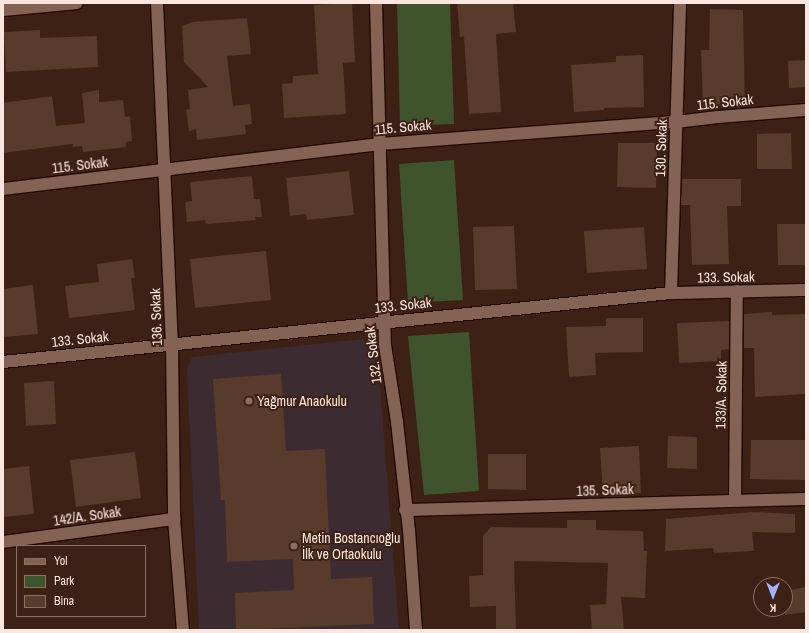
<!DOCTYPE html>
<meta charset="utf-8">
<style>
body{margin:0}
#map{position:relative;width:809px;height:633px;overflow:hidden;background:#3d2114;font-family:"Archivo Narrow",sans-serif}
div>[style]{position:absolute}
.education>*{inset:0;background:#3d2b32}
.green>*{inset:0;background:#3f532d}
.building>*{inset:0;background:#593b2b}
.roads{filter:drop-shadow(1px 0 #230901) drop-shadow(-1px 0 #230901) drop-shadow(0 1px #230901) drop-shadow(0 -1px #230901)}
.street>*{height:12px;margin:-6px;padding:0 6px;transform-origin:6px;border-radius:6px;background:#846254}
.dots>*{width:11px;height:11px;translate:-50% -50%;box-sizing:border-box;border:2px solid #3d2114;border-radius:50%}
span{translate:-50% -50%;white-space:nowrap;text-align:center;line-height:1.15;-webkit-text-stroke:4px #3d2114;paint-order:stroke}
.street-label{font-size:14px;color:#fae6de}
.poi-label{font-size:14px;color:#fae6de}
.left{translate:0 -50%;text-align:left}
.frame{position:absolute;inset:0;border:4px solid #fae6de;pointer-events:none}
.legend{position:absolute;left:16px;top:545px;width:130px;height:72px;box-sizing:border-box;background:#3d2114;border:1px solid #897065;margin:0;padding:5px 7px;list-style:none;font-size:12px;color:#fae6de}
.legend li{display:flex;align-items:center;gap:8px;height:20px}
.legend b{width:20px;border:1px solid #897065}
.north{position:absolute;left:753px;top:577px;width:40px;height:40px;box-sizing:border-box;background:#3d2114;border:1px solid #897065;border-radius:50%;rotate:180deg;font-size:11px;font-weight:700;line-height:16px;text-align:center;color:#fae6de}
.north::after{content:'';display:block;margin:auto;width:14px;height:18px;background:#a1b2fd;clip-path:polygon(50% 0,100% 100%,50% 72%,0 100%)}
</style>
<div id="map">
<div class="education">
<div style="clip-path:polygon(363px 339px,377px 347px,399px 630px,199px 630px,187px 370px,192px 357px)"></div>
</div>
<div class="green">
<div style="clip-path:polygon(397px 3px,450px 3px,454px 124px,400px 126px)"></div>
<div style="clip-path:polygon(454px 160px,463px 300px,408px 303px,399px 164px)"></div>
<div style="clip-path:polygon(469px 332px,479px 491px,424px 495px,408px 336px)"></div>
</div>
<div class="building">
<div style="clip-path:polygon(352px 3px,355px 62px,343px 63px,346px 114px,284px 118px,282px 84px,293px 83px,293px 76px,318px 74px,314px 5px)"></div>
<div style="clip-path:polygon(457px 3px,513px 3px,516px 32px,496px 34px,501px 112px,469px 114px,464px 36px,460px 37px)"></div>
<div style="clip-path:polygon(710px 9px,743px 10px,745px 104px,703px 106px,701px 50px,709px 50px)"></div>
<div style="clip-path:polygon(247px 18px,251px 54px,227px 56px,233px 106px,250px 104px,252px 124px,245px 125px,246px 134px,197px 140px,196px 129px,189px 131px,186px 110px,190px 109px,188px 90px,208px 87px,184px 62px,182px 26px,192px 22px)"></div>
<div style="clip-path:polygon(40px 30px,40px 38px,97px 36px,98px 67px,6px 72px,4px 32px)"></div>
<div style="clip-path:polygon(643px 55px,644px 107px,604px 108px,604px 110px,574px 112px,571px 65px,616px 62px,616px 56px)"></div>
<div style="clip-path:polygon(806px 60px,806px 87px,789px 88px,788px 61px)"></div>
<div style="clip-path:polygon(99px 90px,99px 102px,123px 100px,125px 117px,130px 116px,132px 141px,126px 142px,126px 147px,83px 152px,82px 146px,73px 147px,73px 144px,3px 153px,3px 103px,52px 96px,56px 126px,85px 123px,82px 93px)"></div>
<div style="clip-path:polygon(791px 133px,792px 169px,757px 169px,757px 134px)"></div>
<div style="clip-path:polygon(618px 143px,657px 143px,656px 188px,617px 187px)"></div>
<div style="clip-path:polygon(349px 171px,354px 215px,307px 220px,306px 214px,290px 216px,286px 178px)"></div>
<div style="clip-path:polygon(252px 176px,254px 199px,260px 199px,262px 217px,255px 217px,256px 220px,206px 224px,205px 220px,187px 222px,185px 202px,192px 201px,190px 182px)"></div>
<div style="clip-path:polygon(682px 179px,741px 179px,741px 206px,727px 206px,729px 264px,692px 265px,690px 205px,681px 205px)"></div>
<div style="clip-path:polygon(777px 224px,806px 224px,806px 265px,778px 265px)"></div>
<div style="clip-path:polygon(514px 226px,517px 289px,475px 290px,473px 227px)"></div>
<div style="clip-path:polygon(644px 227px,647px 269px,587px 273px,584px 231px)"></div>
<div style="clip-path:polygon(266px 251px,271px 300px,195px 308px,190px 259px)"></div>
<div style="clip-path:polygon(132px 259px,135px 278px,131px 278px,135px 310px,69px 318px,65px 286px,99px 282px,97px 264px)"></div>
<div style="clip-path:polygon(33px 285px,38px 334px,3px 337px,3px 289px)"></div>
<div style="clip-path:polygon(772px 312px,772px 315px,806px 314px,806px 394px,755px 397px,754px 348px,744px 348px,744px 314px)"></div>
<div style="clip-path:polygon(606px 318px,643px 318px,643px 352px,595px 353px,596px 375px,569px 377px,566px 327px,606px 326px)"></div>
<div style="clip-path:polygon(729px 321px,729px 349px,721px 350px,721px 361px,679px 363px,677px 323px)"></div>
<div style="clip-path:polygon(281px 374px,286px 451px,325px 449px,331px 579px,372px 577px,374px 624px,236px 630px,235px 593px,294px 590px,293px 559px,227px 562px,225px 500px,221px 500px,213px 379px)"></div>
<div style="clip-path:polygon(54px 381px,56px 424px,26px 426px,24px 383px)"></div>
<div style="clip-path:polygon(668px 436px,697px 437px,697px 469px,667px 468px)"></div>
<div style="clip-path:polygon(751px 440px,806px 440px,806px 480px,750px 479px)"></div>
<div style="clip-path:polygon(639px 446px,641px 493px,603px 495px,600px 448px)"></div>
<div style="clip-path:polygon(135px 452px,141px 498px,76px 507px,70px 460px)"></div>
<div style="clip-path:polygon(488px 454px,526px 454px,526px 490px,488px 489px)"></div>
<div style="clip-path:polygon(29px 466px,34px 514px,3px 517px,3px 469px)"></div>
<div style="clip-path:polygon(754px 512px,795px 514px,795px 533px,752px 532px,754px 551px,714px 553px,713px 548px,665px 551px,666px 519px)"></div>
<div style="clip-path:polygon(567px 520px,596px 520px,596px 530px,643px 531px,644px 551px,647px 551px,645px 598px,621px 597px,624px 630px,592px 630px,590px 605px,606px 604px,608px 563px,514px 561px,516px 630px,496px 630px,496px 606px,470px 607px,469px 576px,483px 575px,483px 536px,491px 527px,567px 528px)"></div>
<div style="clip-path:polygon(806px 587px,806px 612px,785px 615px,785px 591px)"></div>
</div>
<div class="roads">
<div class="street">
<div style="left:157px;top:3px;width:342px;rotate:87.5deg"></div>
<div style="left:172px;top:345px;width:174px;rotate:89.3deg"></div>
<div style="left:174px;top:519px;width:111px;rotate:85.4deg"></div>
<div style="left:376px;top:3px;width:342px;rotate:88.5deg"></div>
<div style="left:385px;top:345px;width:78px;rotate:81.1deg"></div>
<div style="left:397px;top:422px;width:109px;rotate:83.7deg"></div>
<div style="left:409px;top:530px;width:100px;rotate:86deg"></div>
<div style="left:3px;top:10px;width:74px;rotate:-5.4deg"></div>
<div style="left:3px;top:189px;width:380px;rotate:-6.8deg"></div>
<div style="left:380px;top:144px;width:297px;rotate:-4.3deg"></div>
<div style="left:676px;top:122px;width:42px;rotate:-6.8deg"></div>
<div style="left:718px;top:117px;width:88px;rotate:-4.5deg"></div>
<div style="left:671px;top:293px;width:290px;rotate:-88.2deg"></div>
<div style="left:3px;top:362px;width:672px;rotate:-5.9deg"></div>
<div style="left:671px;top:293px;width:135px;rotate:-1.3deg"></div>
<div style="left:735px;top:500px;width:209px;rotate:-89.5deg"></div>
<div style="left:405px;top:510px;width:401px;rotate:-1.6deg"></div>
<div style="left:3px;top:542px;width:173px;rotate:-7.7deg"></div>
</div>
</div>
<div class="dots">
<div style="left:249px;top:401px;background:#8d6e63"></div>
<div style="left:294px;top:546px;background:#8d6e63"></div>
</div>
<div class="street-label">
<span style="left:725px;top:102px;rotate:-6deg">115. Sokak</span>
<span style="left:403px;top:127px;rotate:-5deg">115. Sokak</span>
<span style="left:661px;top:148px;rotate:-88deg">130. Sokak</span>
<span style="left:80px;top:165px;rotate:-7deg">115. Sokak</span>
<span style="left:726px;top:277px;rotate:-1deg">133. Sokak</span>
<span style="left:403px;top:305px;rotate:-6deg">133. Sokak</span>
<span style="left:156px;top:317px;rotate:-92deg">136. Sokak</span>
<span style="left:80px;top:339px;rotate:-6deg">133. Sokak</span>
<span style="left:373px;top:355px;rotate:-97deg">132. Sokak</span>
<span style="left:721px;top:395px;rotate:-89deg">133/A. Sokak</span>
<span style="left:605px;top:490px;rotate:-2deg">135. Sokak</span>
<span style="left:87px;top:516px;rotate:-8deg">142/A. Sokak</span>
</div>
<div class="poi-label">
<span class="left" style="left:257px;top:401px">Yağmur Anaokulu</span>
<span class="left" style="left:302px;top:546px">Metin Bostancıoğlu<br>İlk ve Ortaokulu</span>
</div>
<div class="frame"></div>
<ul class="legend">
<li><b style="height:5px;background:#846254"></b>Yol</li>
<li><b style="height:11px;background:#3f532d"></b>Park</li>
<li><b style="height:11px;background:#593b2b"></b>Bina</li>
</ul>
<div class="north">K</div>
</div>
